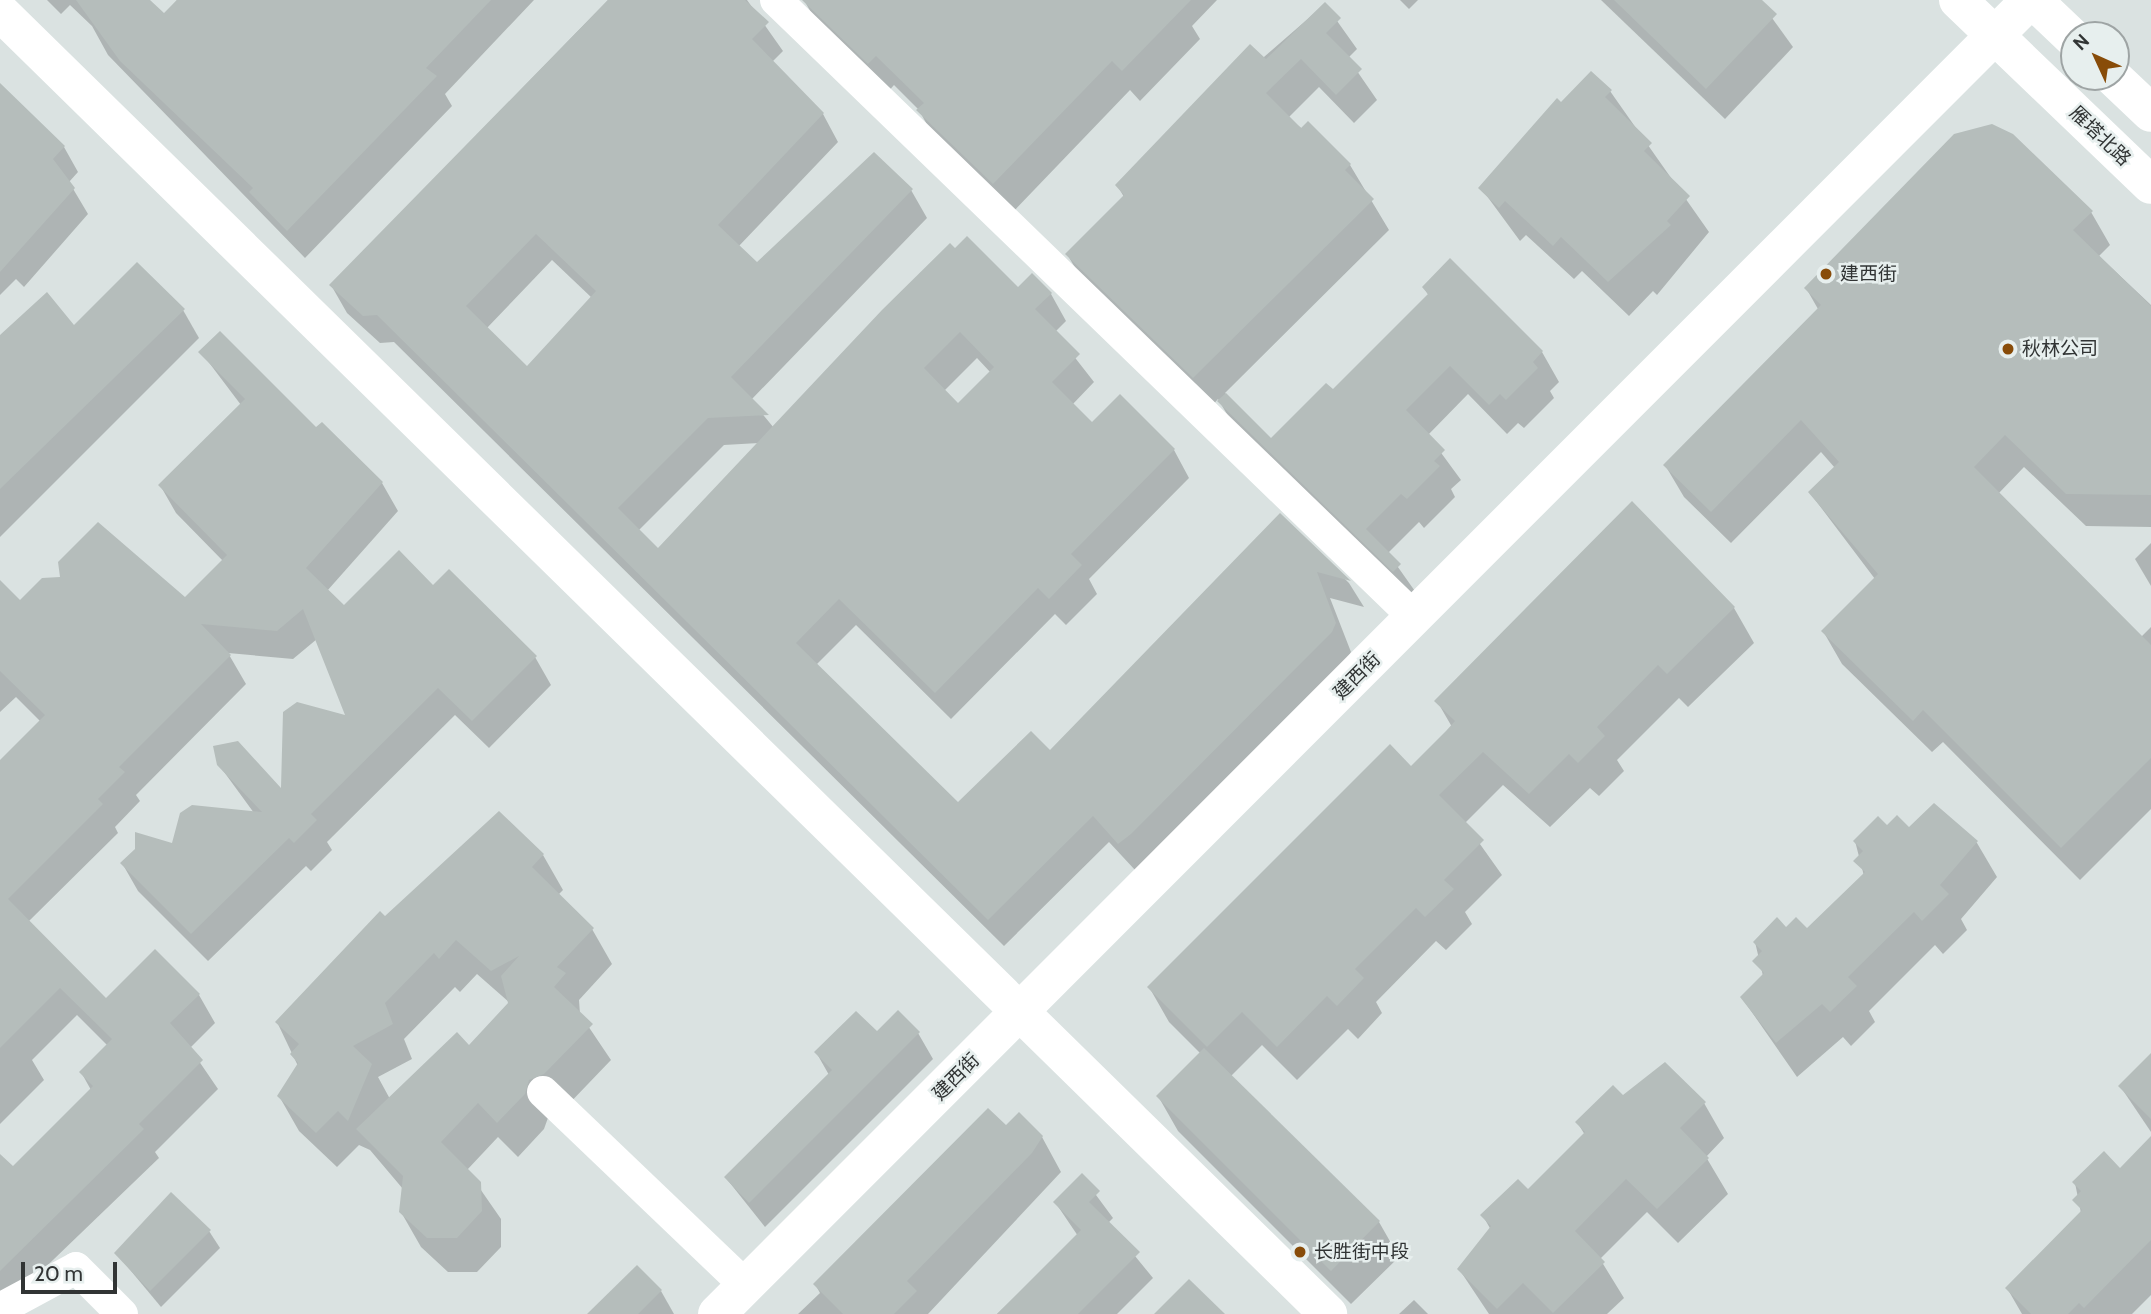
<!DOCTYPE html>
<meta charset="utf-8">
<style>
body{margin:0}
#map{position:relative;width:2151px;height:1314px;overflow:hidden;background:#dae2e1;font-family:Cabin,"Noto Sans SC",sans-serif}
div>[style]{position:absolute}
.shadow>*{inset:0;background:#0003}
.building>*{inset:0;background:#b5bdbb}
.minor>*{height:32px;margin:-16px;padding:0 16px;transform-origin:16px;border-radius:16px;background:#fff}
.tertiary>*{height:38px;margin:-19px;padding:0 19px;transform-origin:19px;border-radius:19px;background:#fff}
.secondary>*{height:38px;margin:-19px;padding:0 19px;transform-origin:19px;border-radius:19px;background:#fff}
.dots>*{width:19px;height:19px;translate:-50% -50%;box-sizing:border-box;border:4px solid #e7efee;border-radius:50%}
span{translate:-50% -50%;white-space:nowrap;text-align:center;line-height:1.15;-webkit-text-stroke:5px #e7efee;paint-order:stroke}
.street-label{font-size:19px;color:#313434}
.poi-label{font-size:19px;color:#313434}
.left{translate:0 -50%;text-align:left}
.north{position:absolute;left:2060px;top:21px;width:70px;height:70px;box-sizing:border-box;background:#e7efee;border:2px solid #9ea4a4;border-radius:50%;rotate:315deg;font-size:19px;font-weight:700;line-height:28px;text-align:center;color:#313434}
.north::after{content:'';display:block;margin:auto;width:24px;height:32px;background:#884c09;clip-path:polygon(50% 0,100% 100%,50% 72%,0 100%)}
.scale{position:absolute;left:21px;top:1262px;width:96px;height:32px;box-sizing:border-box;border:4px solid #313434;border-top:0;padding-left:9px;font-size:21px;line-height:24px;white-space:nowrap;color:#313434;-webkit-text-stroke:5px #e7efee;paint-order:stroke}
</style>
<div id="map">
<div class="shadow">
<div style="clip-path:polygon(47px 0,147px 0,163px 15px,177px 0,534px 0,445px 94px,452px 106px,305px 258px,108px 55px,92px 26px,70px 5px,61px 14px)"></div>
<div style="clip-path:polygon(evenodd,608px 0,747px 0,783px 51px,772px 62px,823px 114px,838px 142px,738px 247px,757px 264px,911px 190px,927px 218px,751px 400px,774px 428px,1018px 289px,1051px 294px,1066px 321px,1055px 332px,1094px 382px,1072px 405px,1092px 425px,1174px 450px,1189px 478px,1089px 579px,1097px 594px,1066px 625px,1055px 614px,951px 719px,856px 625px,816px 665px,958px 804px,1050px 753px,1281px 516px,1349px 583px,1364px 607px,1330px 598px,1351px 652px,1347px 659px,1135px 870px,1109px 842px,1004px 946px,394px 342px,380px 343px,347px 313px,331px 285px,608px 0,552px 260px,592px 298px,527px 368px,486px 329px,552px 260px,608px 0,977px 358px,991px 373px,958px 405px,944px 391px,977px 358px,608px 0,759px 443px,658px 550px,639px 530px,724px 445px,759px 443px)"></div>
<div style="clip-path:polygon(804px 0,1217px 0,1192px 26px,1200px 39px,1140px 101px,1130px 90px,1011px 214px,936px 141px,919px 110px,894px 85px,887px 93px,821px 30px)"></div>
<div style="clip-path:polygon(1400px 0,1418px 0,1409px 9px)"></div>
<div style="clip-path:polygon(1601px 0,1759px 0,1793px 47px,1725px 119px)"></div>
<div style="clip-path:polygon(1325px 4px,1357px 49px,1348px 58px,1377px 100px,1354px 123px,1319px 87px,1288px 118px,1350px 165px,1389px 230px,1225px 393px,1271px 440px,1333px 392px,1429px 296px,1424px 288px,1450px 261px,1542px 352px,1559px 382px,1550px 391px,1554px 398px,1524px 428px,1518px 423px,1507px 434px,1468px 394px,1428px 435px,1461px 480px,1451px 489px,1455px 497px,1424px 528px,1419px 522px,1388px 553px,1417px 594px,1411px 600px,1237px 431px,1218px 399px,1211px 407px,1084px 283px,1067px 254px,1124px 197px,1117px 185px)"></div>
<div style="clip-path:polygon(0 86px,64px 147px,78px 172px,69px 182px,88px 214px,24px 287px,16px 279px,0 295px)"></div>
<div style="clip-path:polygon(1610px 91px,1709px 232px,1657px 295px,1653px 291px,1629px 316px,1582px 271px,1574px 279px,1526px 235px,1520px 241px,1481px 188px,1561px 105px)"></div>
<div style="clip-path:polygon(2091px 212px,2110px 245px,2099px 256px,2151px 305px,2151px 527px,2086px 526px,2024px 467px,1998px 494px,2141px 637px,2151px 627px,2151px 809px,2080px 880px,1943px 742px,1932px 752px,1842px 664px,1823px 631px,1875px 579px,1810px 493px,1835px 468px,1821px 452px,1731px 543px,1684px 497px,1665px 465px,1818px 309px,1806px 288px)"></div>
<div style="clip-path:polygon(183px 310px,199px 338px,0 537px,0 336px)"></div>
<div style="clip-path:polygon(201px 352px,316px 429px,321px 425px,382px 483px,398px 511px,327px 591px,344px 608px,433px 587px,535px 657px,551px 685px,489px 748px,455px 715px,327px 842px,332px 850px,311px 871px,306px 866px,208px 961px,138px 891px,122px 863px,254px 813px,219px 765px,282px 792px,347px 717px,317px 639px,293px 659px,228px 653px,246px 684px,136px 795px,140px 801px,115px 827px,118px 833px,28px 922px,106px 1000px,199px 995px,215px 1023px,190px 1048px,218px 1089px,155px 1152px,159px 1158px,0 1311px,0 1181px,91px 1090px,81px 1072px,108px 1046px,77px 1015px,32px 1060px,44px 1080px,0 1124px,0 762px,41px 722px,16px 697px,0 712px,0 583px,20px 602px,185px 599px,223px 561px,176px 513px,160px 485px,241px 405px)"></div>
<div style="clip-path:polygon(1632px 504px,1734px 608px,1754px 643px,1688px 707px,1679px 698px,1617px 760px,1624px 771px,1599px 796px,1590px 788px,1550px 827px,1503px 785px,1465px 823px,1502px 875px,1465px 912px,1472px 924px,1446px 950px,1436px 941px,1376px 1002px,1382px 1013px,1358px 1039px,1348px 1029px,1297px 1080px,1262px 1045px,1231px 1076px,1379px 1222px,1399px 1257px,1351px 1304px,1178px 1131px,1158px 1096px,1201px 1054px,1169px 1022px,1149px 987px,1411px 768px,1452px 727px,1437px 701px)"></div>
<div style="clip-path:polygon(2151px 543px,2151px 586px,2135px 559px)"></div>
<div style="clip-path:polygon(1934px 806px,1977px 843px,1997px 877px,1961px 919px,1967px 930px,1943px 954px,1935px 945px,1869px 1011px,1875px 1022px,1851px 1046px,1843px 1037px,1797px 1077px,1742px 998px,1763px 976px,1755px 942px,1786px 929px,1807px 930px,1864px 876px,1855px 841px,1887px 828px,1909px 830px)"></div>
<div style="clip-path:polygon(evenodd,543px 855px,563px 890px,558px 895px,592px 929px,612px 964px,579px 1000px,580px 1014px,611px 1060px,564px 1109px,549px 1115px,544px 1129px,518px 1157px,498px 1137px,467px 1170px,501px 1219px,501px 1247px,477px 1272px,448px 1272px,421px 1247px,401px 1212px,403px 1189px,370px 1150px,359px 1145px,337px 1167px,299px 1131px,279px 1096px,298px 1066px,277px 1022px,386px 918px,543px 855px,477px 974px,510px 1003px,469px 1048px,390px 1099px,378px 1077px,412px 1059px,404px 1039px,455px 987px,460px 992px,477px 974px)"></div>
<div style="clip-path:polygon(918px 1033px,933px 1059px,765px 1227px,726px 1178px,829px 1075px,816px 1052px,877px 1034px)"></div>
<div style="clip-path:polygon(2151px 1054px,2151px 1132px,2120px 1086px)"></div>
<div style="clip-path:polygon(1623px 1097px,1704px 1103px,1724px 1138px,1706px 1157px,1728px 1194px,1678px 1243px,1647px 1212px,1600px 1259px,1624px 1298px,1607px 1314px,1489px 1314px,1459px 1269px,1491px 1230px,1483px 1216px,1528px 1192px,1585px 1135px,1577px 1122px)"></div>
<div style="clip-path:polygon(1006px 1128px,1042px 1137px,1061px 1172px,928px 1314px,798px 1314px,820px 1293px,815px 1284px)"></div>
<div style="clip-path:polygon(2151px 1139px,2151px 1295px,2132px 1314px,2022px 1314px,2007px 1288px,2081px 1213px,2075px 1183px,2120px 1170px)"></div>
<div style="clip-path:polygon(1082px 1176px,1113px 1218px,1108px 1223px,1153px 1278px,1117px 1314px,997px 1314px,1078px 1236px,1055px 1202px)"></div>
<div style="clip-path:polygon(209px 1231px,220px 1248px,161px 1307px,116px 1253px)"></div>
<div style="clip-path:polygon(661px 1291px,674px 1314px,590px 1314px)"></div>
<div style="clip-path:polygon(1414px 1300px,1428px 1314px,1399px 1314px)"></div>
</div>
<div class="building">
<div style="clip-path:polygon(76px 0,150px 0,164px 13px,177px 0,491px 0,426px 68px,437px 76px,287px 231px,249px 192px,253px 188px,120px 61px)"></div>
<div style="clip-path:polygon(evenodd,608px 0,745px 0,769px 22px,752px 39px,824px 113px,718px 225px,757px 262px,874px 152px,913px 189px,731px 377px,769px 415px,708px 418px,618px 508px,658px 548px,882px 310px,950px 243px,955px 248px,967px 236px,1018px 287px,1032px 273px,1052px 293px,1035px 309px,1080px 354px,1052px 382px,1092px 422px,1120px 394px,1175px 449px,1071px 554px,1082px 565px,1049px 599px,1038px 588px,935px 693px,839px 599px,796px 643px,958px 802px,1031px 731px,1050px 750px,1280px 513px,1351px 581px,1317px 572px,1336px 623px,1332px 632px,1131px 834px,1118px 844px,1093px 816px,988px 920px,377px 315px,363px 316px,329px 285px,608px 0,536px 234px,596px 291px,527px 366px,466px 306px,536px 234px,608px 0,960px 332px,994px 367px,958px 403px,924px 368px,960px 332px)"></div>
<div style="clip-path:polygon(802px 0,1191px 0,1122px 71px,1112px 61px,993px 184px,916px 110px,924px 103px,876px 56px,868px 64px)"></div>
<div style="clip-path:polygon(1614px 0,1762px 0,1777px 14px,1706px 89px)"></div>
<div style="clip-path:polygon(1325px 2px,1341px 18px,1326px 33px,1362px 69px,1336px 95px,1301px 59px,1266px 93px,1301px 128px,1308px 121px,1351px 164px,1345px 170px,1374px 199px,1193px 378px,1065px 254px,1124px 195px,1115px 185px,1250px 44px,1266px 59px)"></div>
<div style="clip-path:polygon(1591px 71px,1612px 90px,1605px 97px,1652px 143px,1644px 151px,1690px 196px,1667px 221px,1671px 225px,1608px 282px,1561px 237px,1553px 246px,1505px 201px,1499px 208px,1478px 188px,1557px 98px,1561px 102px)"></div>
<div style="clip-path:polygon(0 83px,65px 146px,53px 159px,75px 188px,0 272px)"></div>
<div style="clip-path:polygon(1992px 124px,2013px 134px,2093px 211px,2073px 230px,2151px 306px,2151px 495px,2066px 494px,2005px 435px,1974px 467px,2151px 645px,2151px 758px,2061px 848px,1923px 710px,1913px 721px,1821px 631px,1878px 574px,1808px 492px,1839px 462px,1801px 420px,1711px 512px,1663px 465px,1821px 305px,1804px 288px,1954px 134px)"></div>
<div style="clip-path:polygon(1450px 258px,1543px 351px,1533px 362px,1538px 368px,1506px 400px,1500px 394px,1489px 405px,1450px 366px,1406px 410px,1445px 450px,1434px 461px,1440px 466px,1407px 499px,1401px 494px,1366px 529px,1401px 564px,1393px 572px,1217px 401px,1226px 393px,1271px 438px,1326px 383px,1333px 389px,1428px 294px,1422px 287px)"></div>
<div style="clip-path:polygon(137px 262px,185px 309px,0 489px,0 335px,47px 292px,74px 325px)"></div>
<div style="clip-path:polygon(220px 331px,316px 427px,322px 422px,383px 482px,306px 568px,344px 605px,399px 550px,433px 585px,449px 569px,537px 656px,472px 721px,438px 688px,311px 814px,317px 820px,294px 843px,289px 838px,191px 934px,120px 863px,135px 849px,135px 832px,172px 843px,180px 813px,192px 805px,262px 812px,217px 765px,213px 746px,238px 741px,281px 788px,283px 712px,297px 702px,345px 715px,303px 609px,277px 631px,201px 624px,231px 655px,119px 767px,125px 772px,98px 799px,103px 804px,8px 899px,106px 998px,155px 949px,200px 994px,170px 1023px,203px 1060px,139px 1124px,144px 1129px,0 1271px,0 1154px,13px 1166px,93px 1086px,79px 1072px,112px 1039px,60px 988px,0 1048px,0 760px,45px 715px,0 671px,0 580px,20px 600px,42px 578px,60px 577px,58px 562px,98px 522px,185px 597px,227px 555px,158px 485px,245px 399px,198px 352px)"></div>
<div style="clip-path:polygon(1632px 501px,1735px 607px,1667px 674px,1658px 665px,1597px 727px,1605px 736px,1578px 763px,1569px 754px,1529px 794px,1483px 752px,1439px 795px,1484px 840px,1444px 880px,1454px 889px,1425px 917px,1416px 908px,1355px 969px,1364px 978px,1337px 1006px,1327px 996px,1277px 1047px,1242px 1012px,1207px 1047px,1147px 987px,1390px 744px,1411px 766px,1446px 731px,1455px 721px,1434px 701px)"></div>
<div style="clip-path:polygon(1934px 803px,1978px 841px,1940px 885px,1949px 894px,1922px 921px,1914px 912px,1848px 977px,1857px 986px,1830px 1012px,1822px 1004px,1776px 1043px,1740px 997px,1764px 973px,1752px 961px,1762px 951px,1753px 942px,1777px 917px,1786px 927px,1796px 917px,1807px 928px,1865px 872px,1853px 861px,1863px 851px,1853px 841px,1878px 816px,1887px 825px,1897px 815px,1909px 827px)"></div>
<div style="clip-path:polygon(499px 811px,544px 854px,532px 867px,594px 928px,557px 967px,566px 973px,554px 987px,593px 1024px,544px 1074px,529px 1080px,525px 1094px,497px 1123px,478px 1103px,441px 1142px,481px 1182px,482px 1211px,457px 1238px,427px 1238px,399px 1212px,403px 1176px,356px 1129px,457px 1032px,469px 1045px,508px 1003px,501px 976px,519px 956px,491px 971px,456px 940px,439px 959px,434px 953px,385px 1003px,393px 1024px,353px 1046px,372px 1064px,348px 1121px,338px 1111px,316px 1133px,277px 1096px,298px 1063px,290px 1054px,299px 1044px,275px 1022px,380px 911px,385px 916px)"></div>
<div style="clip-path:polygon(898px 1010px,920px 1032px,749px 1203px,724px 1177px,832px 1070px,814px 1052px,856px 1011px,877px 1031px)"></div>
<div style="clip-path:polygon(1204px 1048px,1380px 1221px,1331px 1271px,1156px 1096px)"></div>
<div style="clip-path:polygon(2151px 1053px,2151px 1119px,2118px 1086px)"></div>
<div style="clip-path:polygon(1665px 1062px,1706px 1102px,1680px 1128px,1709px 1158px,1657px 1209px,1626px 1179px,1575px 1231px,1605px 1262px,1553px 1313px,1523px 1283px,1497px 1309px,1457px 1269px,1491px 1226px,1480px 1215px,1518px 1179px,1528px 1189px,1585px 1132px,1575px 1122px,1613px 1085px,1623px 1095px)"></div>
<div style="clip-path:polygon(988px 1108px,1006px 1125px,1019px 1112px,1043px 1136px,1032px 1153px,907px 1281px,917px 1291px,894px 1314px,843px 1314px,813px 1284px)"></div>
<div style="clip-path:polygon(2151px 1136px,2151px 1240px,2084px 1308px,2079px 1303px,2068px 1314px,2031px 1314px,2005px 1288px,2082px 1210px,2072px 1200px,2081px 1191px,2072px 1182px,2104px 1151px,2120px 1168px)"></div>
<div style="clip-path:polygon(1082px 1173px,1100px 1191px,1089px 1202px,1140px 1252px,1078px 1314px,997px 1314px,1081px 1230px,1053px 1202px)"></div>
<div style="clip-path:polygon(171px 1192px,211px 1230px,150px 1291px,114px 1253px)"></div>
<div style="clip-path:polygon(637px 1265px,662px 1290px,638px 1314px,587px 1314px)"></div>
<div style="clip-path:polygon(1189px 1279px,1225px 1314px,1154px 1314px)"></div>
</div>
<div class="minor">
<div style="left:776px;top:0;width:889px;rotate:44.04deg"></div>
<div style="left:543px;top:1092px;width:281px;rotate:43.7deg"></div>
<div style="left:0;top:1309px;width:86px;rotate:-28.3deg"></div>
<div style="left:76px;top:1268px;width:65px;rotate:45deg"></div>
</div>
<div class="tertiary">
<div style="left:0;top:12px;width:1860px;rotate:44.43deg"></div>
<div style="left:717px;top:1314px;width:1858px;rotate:-45.02deg"></div>
</div>
<div class="secondary">
<div style="left:1958px;top:0;width:267px;rotate:43.8deg"></div>
<div style="left:2033px;top:0;width:57px;rotate:43.6deg"></div>
<div style="left:2113px;top:77px;width:52px;rotate:43.5deg"></div>
</div>
<div class="dots">
<div style="left:1826px;top:274px;background:#884c09"></div>
<div style="left:2008px;top:349px;background:#884c09"></div>
<div style="left:1300px;top:1252px;background:#884c09"></div>
</div>
<div class="street-label">
<span style="left:2100px;top:136px;rotate:44deg">雁塔北路</span>
<span style="left:1357px;top:676px;rotate:-45deg">建西街</span>
<span style="left:956px;top:1077px;rotate:-45deg">建西街</span>
</div>
<div class="poi-label">
<span class="left" style="left:1840px;top:274px">建西街</span>
<span class="left" style="left:2022px;top:349px">秋林公司</span>
<span class="left" style="left:1314px;top:1252px">长胜街中段</span>
</div>
<div class="north">N</div>
<div class="scale">20 m</div>
</div>
